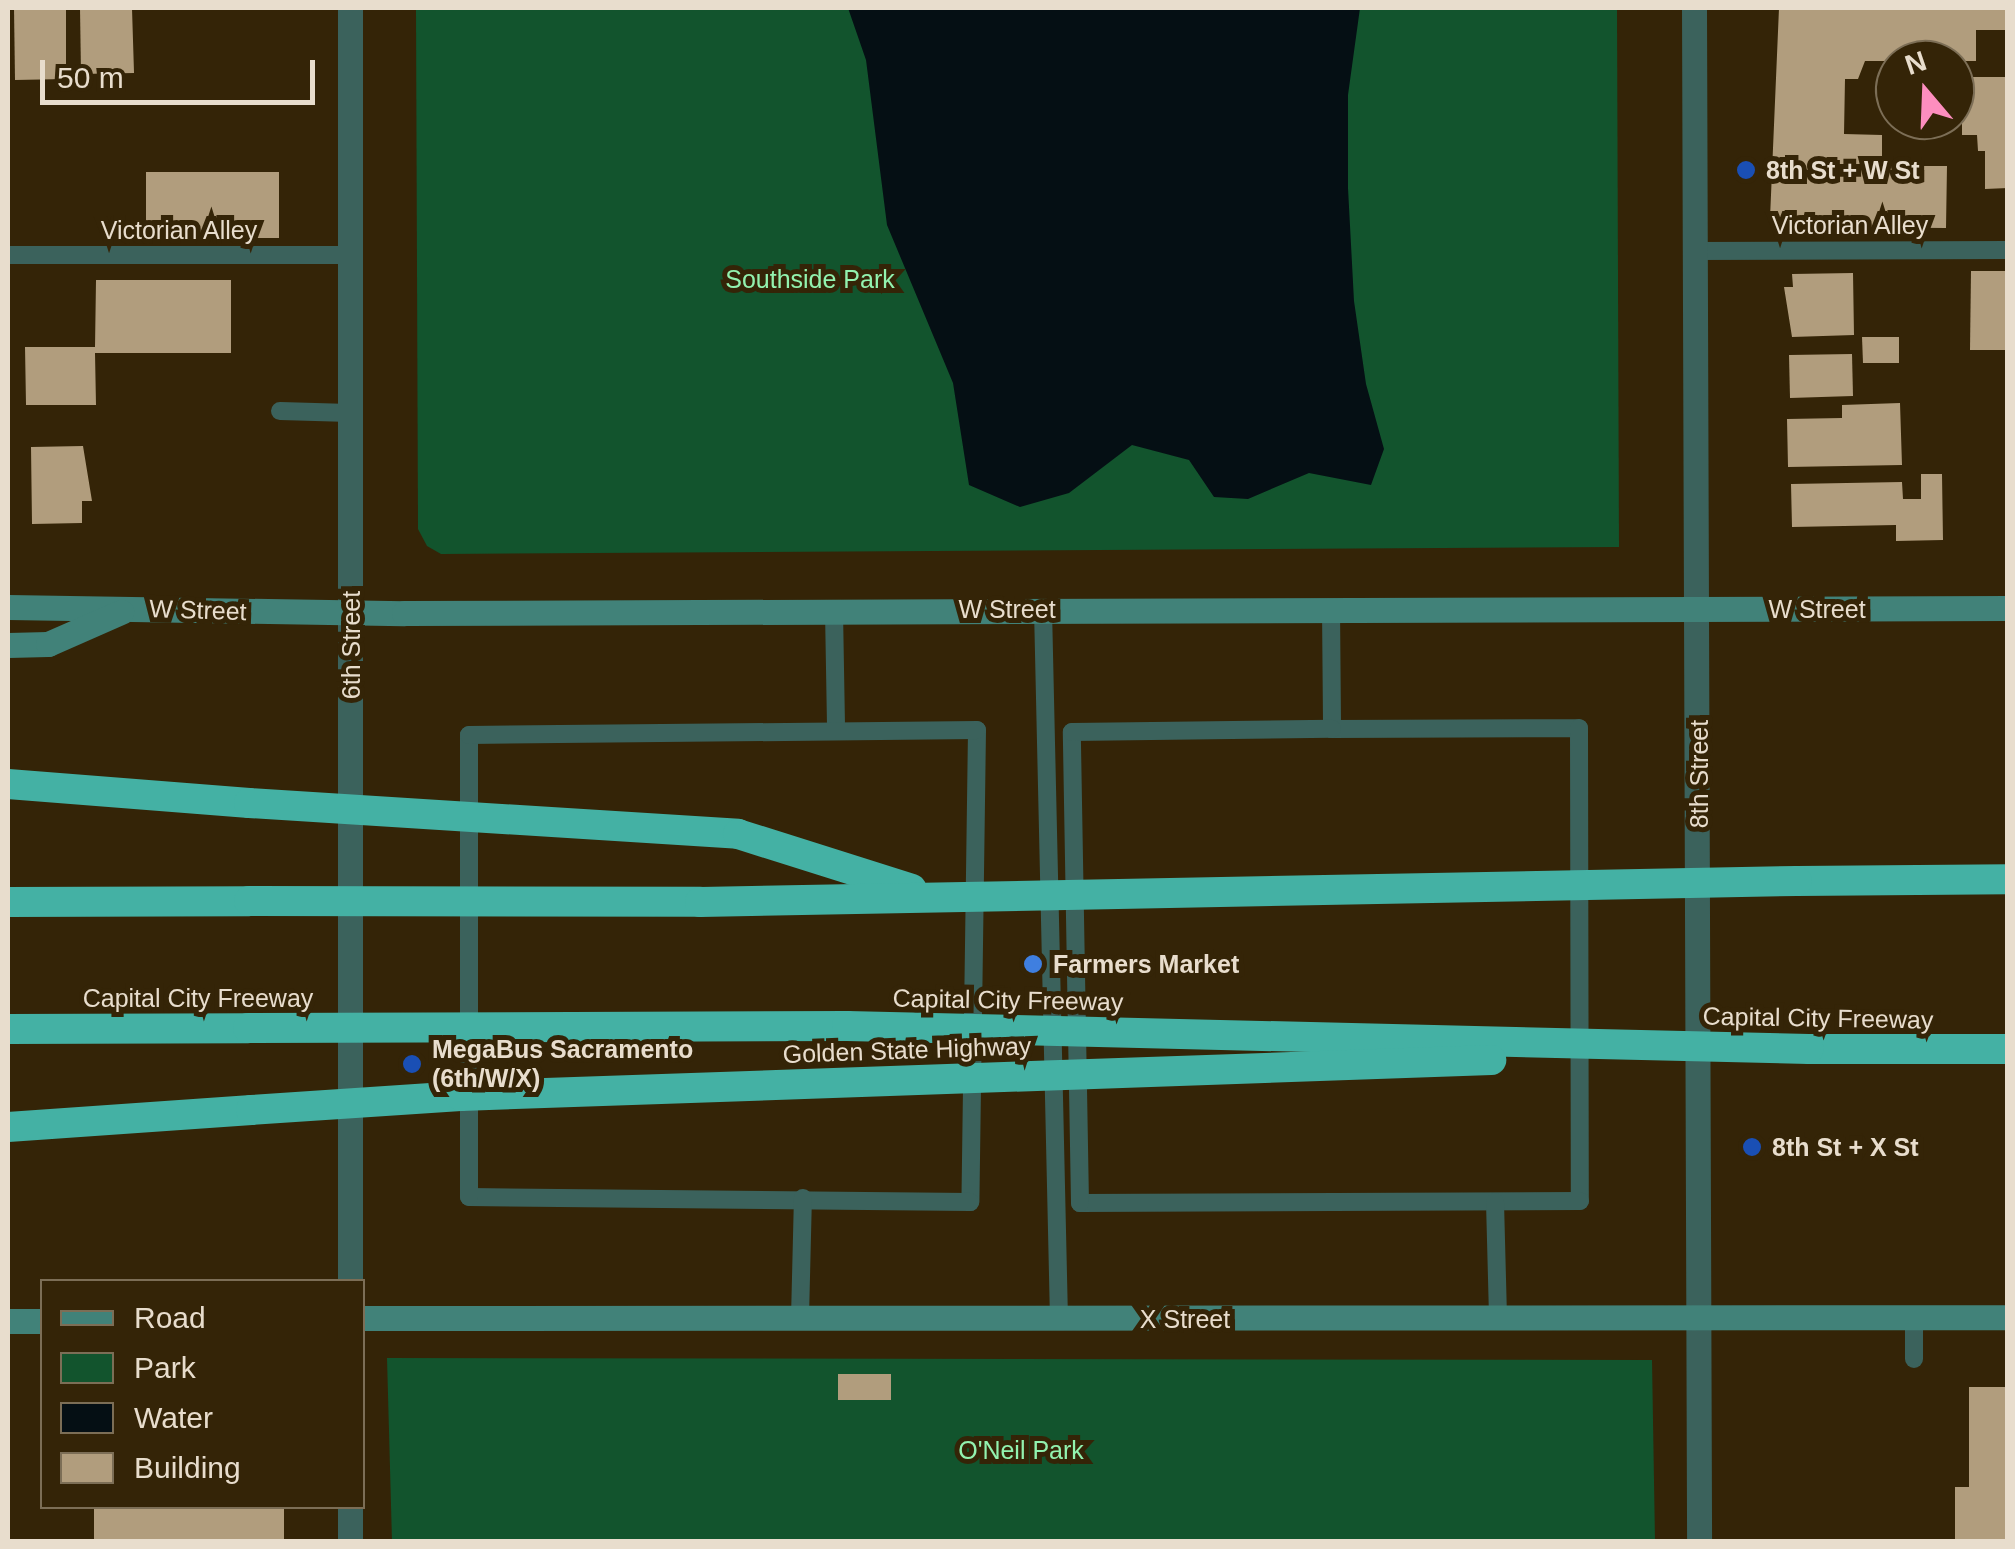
<!DOCTYPE html>
<style>
body{margin:0}
#map{position:relative;width:2015px;height:1549px;overflow:hidden;background:#342407;font-family:Arial,sans-serif}
div>[style]{position:absolute}
.green>*{inset:0;background:#12542d}
.water>*{inset:0;background:#050f14}
.building>*{inset:0;background:#b19d7d}
.lane>*{height:18px;margin:-9px;padding:0 9px;transform-origin:9px;border-radius:9px;background:#3b625c}
.street>*{height:25px;margin:-12.5px;padding:0 12.5px;transform-origin:12.5px;border-radius:12.5px;background:#3b625c}
.secondary>*{height:25px;margin:-12.5px;padding:0 12.5px;transform-origin:12.5px;border-radius:12.5px;background:#418279}
.highway>*{height:30px;margin:-15px;padding:0 15px;transform-origin:15px;border-radius:15px;background:#44b1a4}
.highway-bridge>*{height:30px;margin:-15px;padding:0 15px;transform-origin:15px;border-radius:15px;background:#44b1a4}
.dots>*{width:28px;height:28px;translate:-50% -50%;box-sizing:border-box;border:5px solid #342407;border-radius:50%}
span{translate:-50% -50%;white-space:nowrap;text-align:center;line-height:1.15;-webkit-text-stroke:10px #342407;paint-order:stroke}
.poi-label{font-size:25px;color:#e8ddcd;font-weight:700}
.left{translate:0 -50%;text-align:left}
.street-label{font-size:25px;color:#e8ddcd}
.park-label{font-size:25px;color:#92f2af}
.frame{position:absolute;inset:0;border:10px solid #e8ddcd;pointer-events:none}
.legend{position:absolute;left:40px;top:1279px;width:325px;height:230px;box-sizing:border-box;background:#342407;border:2px solid #7c6e56;margin:0;padding:12px 18px;list-style:none;font-size:30px;color:#e8ddcd}
.legend li{display:flex;align-items:center;gap:20px;height:50px}
.legend b{width:50px;border:2px solid #7c6e56}
.north{position:absolute;left:1875px;top:40px;width:100px;height:100px;box-sizing:border-box;background:#342407;border:2px solid #7c6e56;border-radius:50%;rotate:341deg;font-size:28px;font-weight:700;line-height:40px;text-align:center;color:#e8ddcd}
.north::after{content:'';display:block;margin:auto;width:35px;height:45px;background:#fd8ebf;clip-path:polygon(50% 0,100% 100%,50% 72%,0 100%)}
.scale{position:absolute;left:40px;top:60px;width:275px;height:45px;box-sizing:border-box;border:5px solid #e8ddcd;border-top:0;padding-left:12px;font-size:30px;line-height:35px;white-space:nowrap;color:#e8ddcd;-webkit-text-stroke:8px #342407;paint-order:stroke}
</style>
<div id="map">
<div class="green">
<div style="clip-path:polygon(416px 8px,1617px 8px,1619px 547px,441px 554px,427px 546px,418px 529px)"></div>
<div style="clip-path:polygon(387px 1358px,1652px 1360px,1655px 1541px,392px 1541px)"></div>
</div>
<div class="water">
<div style="clip-path:polygon(848px 8px,1360px 8px,1348px 95px,1348px 188px,1354px 301px,1366px 384px,1384px 449px,1371px 485px,1309px 473px,1248px 499px,1214px 497px,1189px 460px,1132px 445px,1069px 493px,1020px 507px,969px 485px,953px 383px,887px 225px,866px 60px)"></div>
</div>
<div class="building">
<div style="clip-path:polygon(14px 8px,66px 8px,66px 79px,15px 80px)"></div>
<div style="clip-path:polygon(80px 8px,132px 8px,134px 73px,81px 74px)"></div>
<div style="clip-path:polygon(1779px 8px,2008px 8px,2008px 30px,1976px 30px,1976px 61px,1865px 61px,1858px 79px,1845px 79px,1844px 134px,1882px 135px,1882px 166px,1947px 166px,1946px 228px,1817px 227px,1817px 219px,1770px 218px)"></div>
<div style="clip-path:polygon(1962px 77px,2008px 77px,2008px 188px,1985px 189px,1985px 151px,1978px 151px,1977px 135px,1962px 135px)"></div>
<div style="clip-path:polygon(146px 172px,279px 172px,279px 238px,146px 238px)"></div>
<div style="clip-path:polygon(1971px 271px,2008px 271px,2008px 350px,1970px 350px)"></div>
<div style="clip-path:polygon(1853px 273px,1854px 335px,1792px 337px,1784px 287px,1793px 287px,1792px 274px)"></div>
<div style="clip-path:polygon(96px 280px,231px 280px,231px 353px,95px 353px,96px 405px,26px 405px,25px 347px,95px 347px)"></div>
<div style="clip-path:polygon(1862px 337px,1899px 337px,1899px 363px,1863px 363px)"></div>
<div style="clip-path:polygon(1852px 354px,1853px 396px,1790px 398px,1789px 355px)"></div>
<div style="clip-path:polygon(1900px 403px,1902px 465px,1788px 467px,1787px 419px,1842px 418px,1842px 405px)"></div>
<div style="clip-path:polygon(83px 446px,92px 501px,82px 501px,82px 523px,32px 524px,31px 447px)"></div>
<div style="clip-path:polygon(1921px 474px,1942px 474px,1943px 540px,1896px 541px,1896px 525px,1792px 527px,1791px 484px,1902px 482px,1903px 499px,1921px 499px)"></div>
<div style="clip-path:polygon(838px 1374px,891px 1374px,891px 1400px,838px 1400px)"></div>
<div style="clip-path:polygon(1969px 1387px,2008px 1387px,2008px 1542px,1955px 1542px,1955px 1487px,1969px 1487px)"></div>
<div style="clip-path:polygon(94px 1506px,284px 1506px,284px 1542px,94px 1542px)"></div>
</div>
<div class="lane">
<div style="left:1693px;top:251px;width:315px;rotate:-0.2deg"></div>
<div style="left:8px;top:255px;width:342px"></div>
<div style="left:280px;top:411px;width:70px;rotate:1.6deg"></div>
<div style="left:1331px;top:608px;width:121px;rotate:89.5deg"></div>
<div style="left:1332px;top:729px;width:247px;rotate:-0.2deg"></div>
<div style="left:1579px;top:728px;width:473px;rotate:89.9deg"></div>
<div style="left:1580px;top:1201px;width:500px;rotate:179.77deg"></div>
<div style="left:1080px;top:1203px;width:471px;rotate:-91deg"></div>
<div style="left:1072px;top:732px;width:260px;rotate:-0.7deg"></div>
<div style="left:1043px;top:609px;width:710px;rotate:88.71deg"></div>
<div style="left:834px;top:611px;width:120px;rotate:89deg"></div>
<div style="left:977px;top:730px;width:472px;rotate:90.8deg"></div>
<div style="left:970px;top:1202px;width:501px;rotate:-179.43deg"></div>
<div style="left:469px;top:1197px;width:462px;rotate:-90deg"></div>
<div style="left:469px;top:735px;width:508px;rotate:-0.56deg"></div>
<div style="left:1495px;top:1202px;width:117px;rotate:88.5deg"></div>
<div style="left:800px;top:1318px;width:120px;rotate:-88.6deg"></div>
<div style="left:1914px;top:1318px;width:41px;rotate:90deg"></div>
</div>
<div class="street">
<div style="left:1694px;top:8px;width:1534px;rotate:89.81deg"></div>
<div style="left:350px;top:1282px;width:1274px;rotate:-90deg"></div>
<div style="left:350px;top:1542px;width:36px;rotate:-90deg"></div>
</div>
<div class="secondary">
<div style="left:8px;top:607px;width:396px;rotate:0.9deg"></div>
<div style="left:404px;top:613px;width:1604px;rotate:-0.18deg"></div>
<div style="left:8px;top:645px;width:40px;rotate:-1.4deg"></div>
<div style="left:48px;top:644px;width:80px;rotate:-23.7deg"></div>
<div style="left:362px;top:1318px;width:1646px;rotate:-0.03deg"></div>
<div style="left:8px;top:1321px;width:34px"></div>
</div>
<div class="highway">
<div style="left:8px;top:784px;width:242px;rotate:4.5deg"></div>
<div style="left:1797px;top:881px;width:211px;rotate:-0.5deg"></div>
<div style="left:8px;top:902px;width:241px;rotate:-0.2deg"></div>
<div style="left:8px;top:1029px;width:240px;rotate:-0.2deg"></div>
<div style="left:1809px;top:1049px;width:199px"></div>
<div style="left:8px;top:1127px;width:244px;rotate:-4deg"></div>
</div>
<div class="highway-bridge">
<div style="left:249px;top:803px;width:490px;rotate:3.6deg"></div>
<div style="left:738px;top:834px;width:182px;rotate:17.5deg"></div>
<div style="left:249px;top:901px;width:451px;rotate:0.1deg"></div>
<div style="left:700px;top:902px;width:1097px;rotate:-1.1deg"></div>
<div style="left:248px;top:1028px;width:599px;rotate:-0.19deg"></div>
<div style="left:847px;top:1026px;width:962px;rotate:1.37deg"></div>
<div style="left:251px;top:1110px;width:210px;rotate:-3.8deg"></div>
<div style="left:461px;top:1096px;width:1031px;rotate:-2deg"></div>
</div>
<div class="dots">
<div style="left:1746px;top:170px;background:#1a4fb4"></div>
<div style="left:1033px;top:964px;background:#3f7fe0"></div>
<div style="left:412px;top:1064px;background:#1a4fb4"></div>
<div style="left:1752px;top:1147px;background:#1a4fb4"></div>
</div>
<div class="poi-label">
<span class="left" style="left:1766px;top:170px">8th St + W St</span>
<span class="left" style="left:1053px;top:964px">Farmers Market</span>
<span class="left" style="left:432px;top:1064px">MegaBus Sacramento<br>(6th/W/X)</span>
<span class="left" style="left:1772px;top:1147px">8th St + X St</span>
</div>
<div class="street-label">
<span style="left:1850px;top:225px">Victorian Alley</span>
<span style="left:179px;top:230px">Victorian Alley</span>
<span style="left:1007px;top:609px">W Street</span>
<span style="left:1817px;top:609px">W Street</span>
<span style="left:198px;top:610px;rotate:2deg">W Street</span>
<span style="left:351px;top:645px;rotate:-90deg">6th Street</span>
<span style="left:1699px;top:774px;rotate:-90deg">8th Street</span>
<span style="left:198px;top:998px">Capital City Freeway</span>
<span style="left:1008px;top:1000px;rotate:1deg">Capital City Freeway</span>
<span style="left:1818px;top:1018px;rotate:1deg">Capital City Freeway</span>
<span style="left:907px;top:1050px;rotate:-2deg">Golden State Highway</span>
<span style="left:1185px;top:1319px">X Street</span>
</div>
<div class="park-label">
<span style="left:810px;top:279px">Southside Park</span>
<span style="left:1021px;top:1450px">O'Neil Park</span>
</div>
<div class="frame"></div>
<ul class="legend">
<li><b style="height:12px;background:#418279"></b>Road</li>
<li><b style="height:28px;background:#12542d"></b>Park</li>
<li><b style="height:28px;background:#050f14"></b>Water</li>
<li><b style="height:28px;background:#b19d7d"></b>Building</li>
</ul>
<div class="north">N</div>
<div class="scale">50 m</div>
</div>
